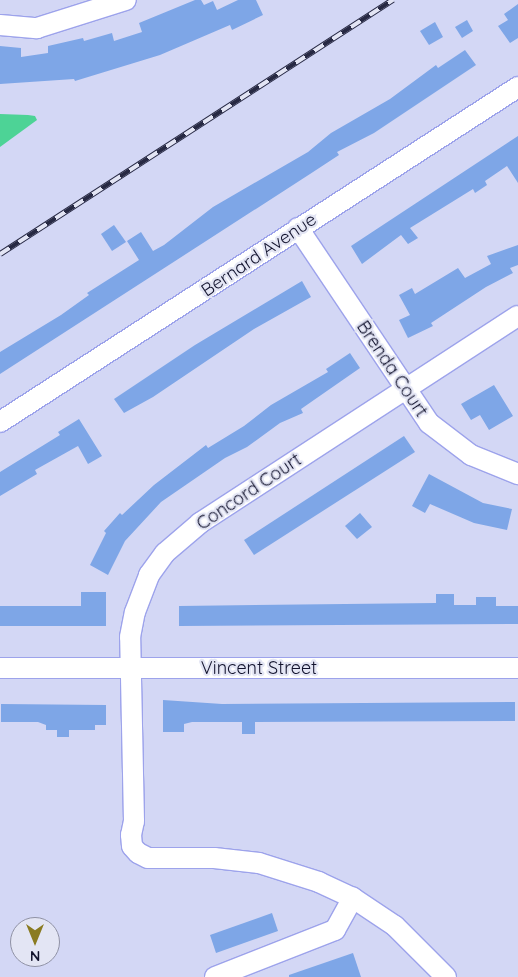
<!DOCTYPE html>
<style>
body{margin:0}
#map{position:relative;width:518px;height:977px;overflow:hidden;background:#d3d7f5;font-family:Quicksand,sans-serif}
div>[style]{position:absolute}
.water>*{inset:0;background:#4dd396}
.building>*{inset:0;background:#7ea6e7}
.roads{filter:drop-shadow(1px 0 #9da3eb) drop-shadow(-1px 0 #9da3eb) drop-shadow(0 1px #9da3eb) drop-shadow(0 -1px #9da3eb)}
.minor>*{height:20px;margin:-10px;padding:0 10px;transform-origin:10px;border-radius:10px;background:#fff}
.rail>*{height:5.5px;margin-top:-2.75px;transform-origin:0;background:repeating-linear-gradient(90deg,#e3e5f4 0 11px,#272943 0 22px);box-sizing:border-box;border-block:1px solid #272943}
span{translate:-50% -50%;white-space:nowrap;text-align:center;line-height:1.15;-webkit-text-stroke:4.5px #e3e5f4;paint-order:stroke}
.street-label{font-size:18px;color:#12132d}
.north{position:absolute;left:10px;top:917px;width:50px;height:50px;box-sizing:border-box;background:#e3e5f4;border:1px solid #8f91a4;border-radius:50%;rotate:180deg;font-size:14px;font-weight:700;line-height:20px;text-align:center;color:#12132d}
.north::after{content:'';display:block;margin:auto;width:18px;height:22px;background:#8a7b21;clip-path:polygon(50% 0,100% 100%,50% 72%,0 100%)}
</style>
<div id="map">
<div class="water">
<div style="clip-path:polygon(0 114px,28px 115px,35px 116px,37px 120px,0 147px)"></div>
</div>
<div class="building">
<div style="clip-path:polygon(195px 0,201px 0,204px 5px,213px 1px,217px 10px,238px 0,256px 0,263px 15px,232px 30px,230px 25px,160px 55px,75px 81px,74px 79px,0 84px,0 46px,21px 48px,21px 57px,48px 53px,48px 46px,83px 38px,84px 41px,112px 33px,114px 41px,142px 32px,139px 23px)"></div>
<div style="clip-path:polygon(518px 4px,518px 38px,510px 43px,498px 26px,508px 20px,504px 14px)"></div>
<div style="clip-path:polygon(467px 20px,473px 31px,462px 38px,455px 27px)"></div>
<div style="clip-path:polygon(435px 22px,443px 37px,429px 45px,420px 31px)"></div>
<div style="clip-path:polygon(465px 50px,476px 65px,374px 133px,337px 152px,339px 155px,310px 174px,0 374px,0 352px,61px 315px,89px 295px,87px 293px,139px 260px,127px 241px,141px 232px,153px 251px,164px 245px,213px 207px,308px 152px,331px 133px,390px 99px,436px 65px,438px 68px)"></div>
<div style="clip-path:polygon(518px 136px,518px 183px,507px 166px,485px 181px,487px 185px,475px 193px,473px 189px,410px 228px,418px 238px,408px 244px,401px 235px,362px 264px,351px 246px)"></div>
<div style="clip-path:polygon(114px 225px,126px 242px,112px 251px,101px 234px)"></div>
<div style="clip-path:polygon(518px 245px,518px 265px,510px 268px,513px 273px,486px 287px,431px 323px,433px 326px,408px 338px,399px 320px,410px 315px,399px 295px,412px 288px,415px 294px,458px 268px,465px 278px,491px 264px,487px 256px)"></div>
<div style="clip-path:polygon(302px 281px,311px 297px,254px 329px,153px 397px,124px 413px,114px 399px,195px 345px)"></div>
<div style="clip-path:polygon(350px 353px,360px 368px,301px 409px,303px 413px,280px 423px,247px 447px,225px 458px,161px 502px,125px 541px,108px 575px,90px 565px,106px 533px,104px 531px,120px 513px,122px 515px,154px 485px,206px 445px,208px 448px,244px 426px,271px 405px,328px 372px,326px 369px)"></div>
<div style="clip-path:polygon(494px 385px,513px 416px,489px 430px,480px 415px,471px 420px,461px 404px)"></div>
<div style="clip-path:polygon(79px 419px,102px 456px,88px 464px,78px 446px,35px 470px,37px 474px,0 496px,0 472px,60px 435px,58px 432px)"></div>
<div style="clip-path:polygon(404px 436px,415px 452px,254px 555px,244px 540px)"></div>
<div style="clip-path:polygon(429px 474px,483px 503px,512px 509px,507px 530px,474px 523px,430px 504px,425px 513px,412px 506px)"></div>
<div style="clip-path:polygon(360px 513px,372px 527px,357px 539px,345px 526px)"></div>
<div style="clip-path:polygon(81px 592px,106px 592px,106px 626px,0 626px,0 606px,81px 606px)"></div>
<div style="clip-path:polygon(436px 594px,454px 594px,454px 605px,476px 605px,476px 597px,496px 597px,496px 606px,518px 606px,518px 624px,179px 626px,179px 606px,436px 603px)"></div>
<div style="clip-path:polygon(163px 700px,222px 704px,515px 702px,515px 721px,255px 722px,255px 734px,242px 734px,242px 722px,192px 722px,184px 724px,184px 732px,163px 732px)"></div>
<div style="clip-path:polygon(1px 704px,106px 705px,106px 725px,95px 725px,95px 730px,69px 730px,69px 737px,57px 737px,57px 730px,46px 730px,46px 725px,38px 722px,1px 722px)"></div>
<div style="clip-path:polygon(272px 913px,278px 931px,216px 953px,210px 935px)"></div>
<div style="clip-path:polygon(353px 953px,361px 977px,289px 977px,289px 975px)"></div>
</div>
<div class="roads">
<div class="minor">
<div style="left:0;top:25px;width:37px;rotate:5deg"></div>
<div style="left:37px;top:28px;width:93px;rotate:-17.5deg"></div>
<div style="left:298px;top:228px;width:235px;rotate:56.1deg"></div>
<div style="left:429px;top:423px;width:53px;rotate:37.3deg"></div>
<div style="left:471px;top:455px;width:51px;rotate:22deg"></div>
<div style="left:0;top:422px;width:617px;rotate:-32.89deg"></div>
<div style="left:0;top:668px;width:518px"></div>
<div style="left:215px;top:977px;width:129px;rotate:-21.4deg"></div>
<div style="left:335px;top:930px;width:37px;rotate:-61deg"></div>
<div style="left:446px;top:977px;width:72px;rotate:-135deg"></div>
<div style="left:395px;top:926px;width:50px;rotate:-146.3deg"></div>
<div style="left:353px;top:898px;width:38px;rotate:-155deg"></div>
<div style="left:319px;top:882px;width:63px;rotate:-162.4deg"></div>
<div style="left:259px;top:863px;width:45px;rotate:-173.7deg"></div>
<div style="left:214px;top:858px;width:66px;rotate:180deg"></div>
<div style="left:148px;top:858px;width:11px;rotate:-153deg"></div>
<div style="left:138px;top:853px;width:9px;rotate:-131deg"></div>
<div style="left:132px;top:846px;width:11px;rotate:-95deg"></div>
<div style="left:131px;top:835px;width:14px;rotate:-78deg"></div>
<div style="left:134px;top:821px;width:184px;rotate:-91.2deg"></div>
<div style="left:130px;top:637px;width:25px;rotate:-79deg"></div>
<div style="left:135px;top:612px;width:40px;rotate:-69deg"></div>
<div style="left:149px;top:575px;width:27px;rotate:-54deg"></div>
<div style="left:165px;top:553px;width:46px;rotate:-40.6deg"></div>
<div style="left:200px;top:523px;width:379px;rotate:-33.1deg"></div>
</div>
</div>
<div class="rail">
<div style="left:0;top:254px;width:468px;rotate:-32.9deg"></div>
</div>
<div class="street-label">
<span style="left:259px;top:255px;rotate:-34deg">Bernard Avenue</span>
<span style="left:392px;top:369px;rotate:56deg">Brenda Court</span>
<span style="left:249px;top:492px;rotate:-34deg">Concord Court</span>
<span style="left:259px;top:668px">Vincent Street</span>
</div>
<div class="north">N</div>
</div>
